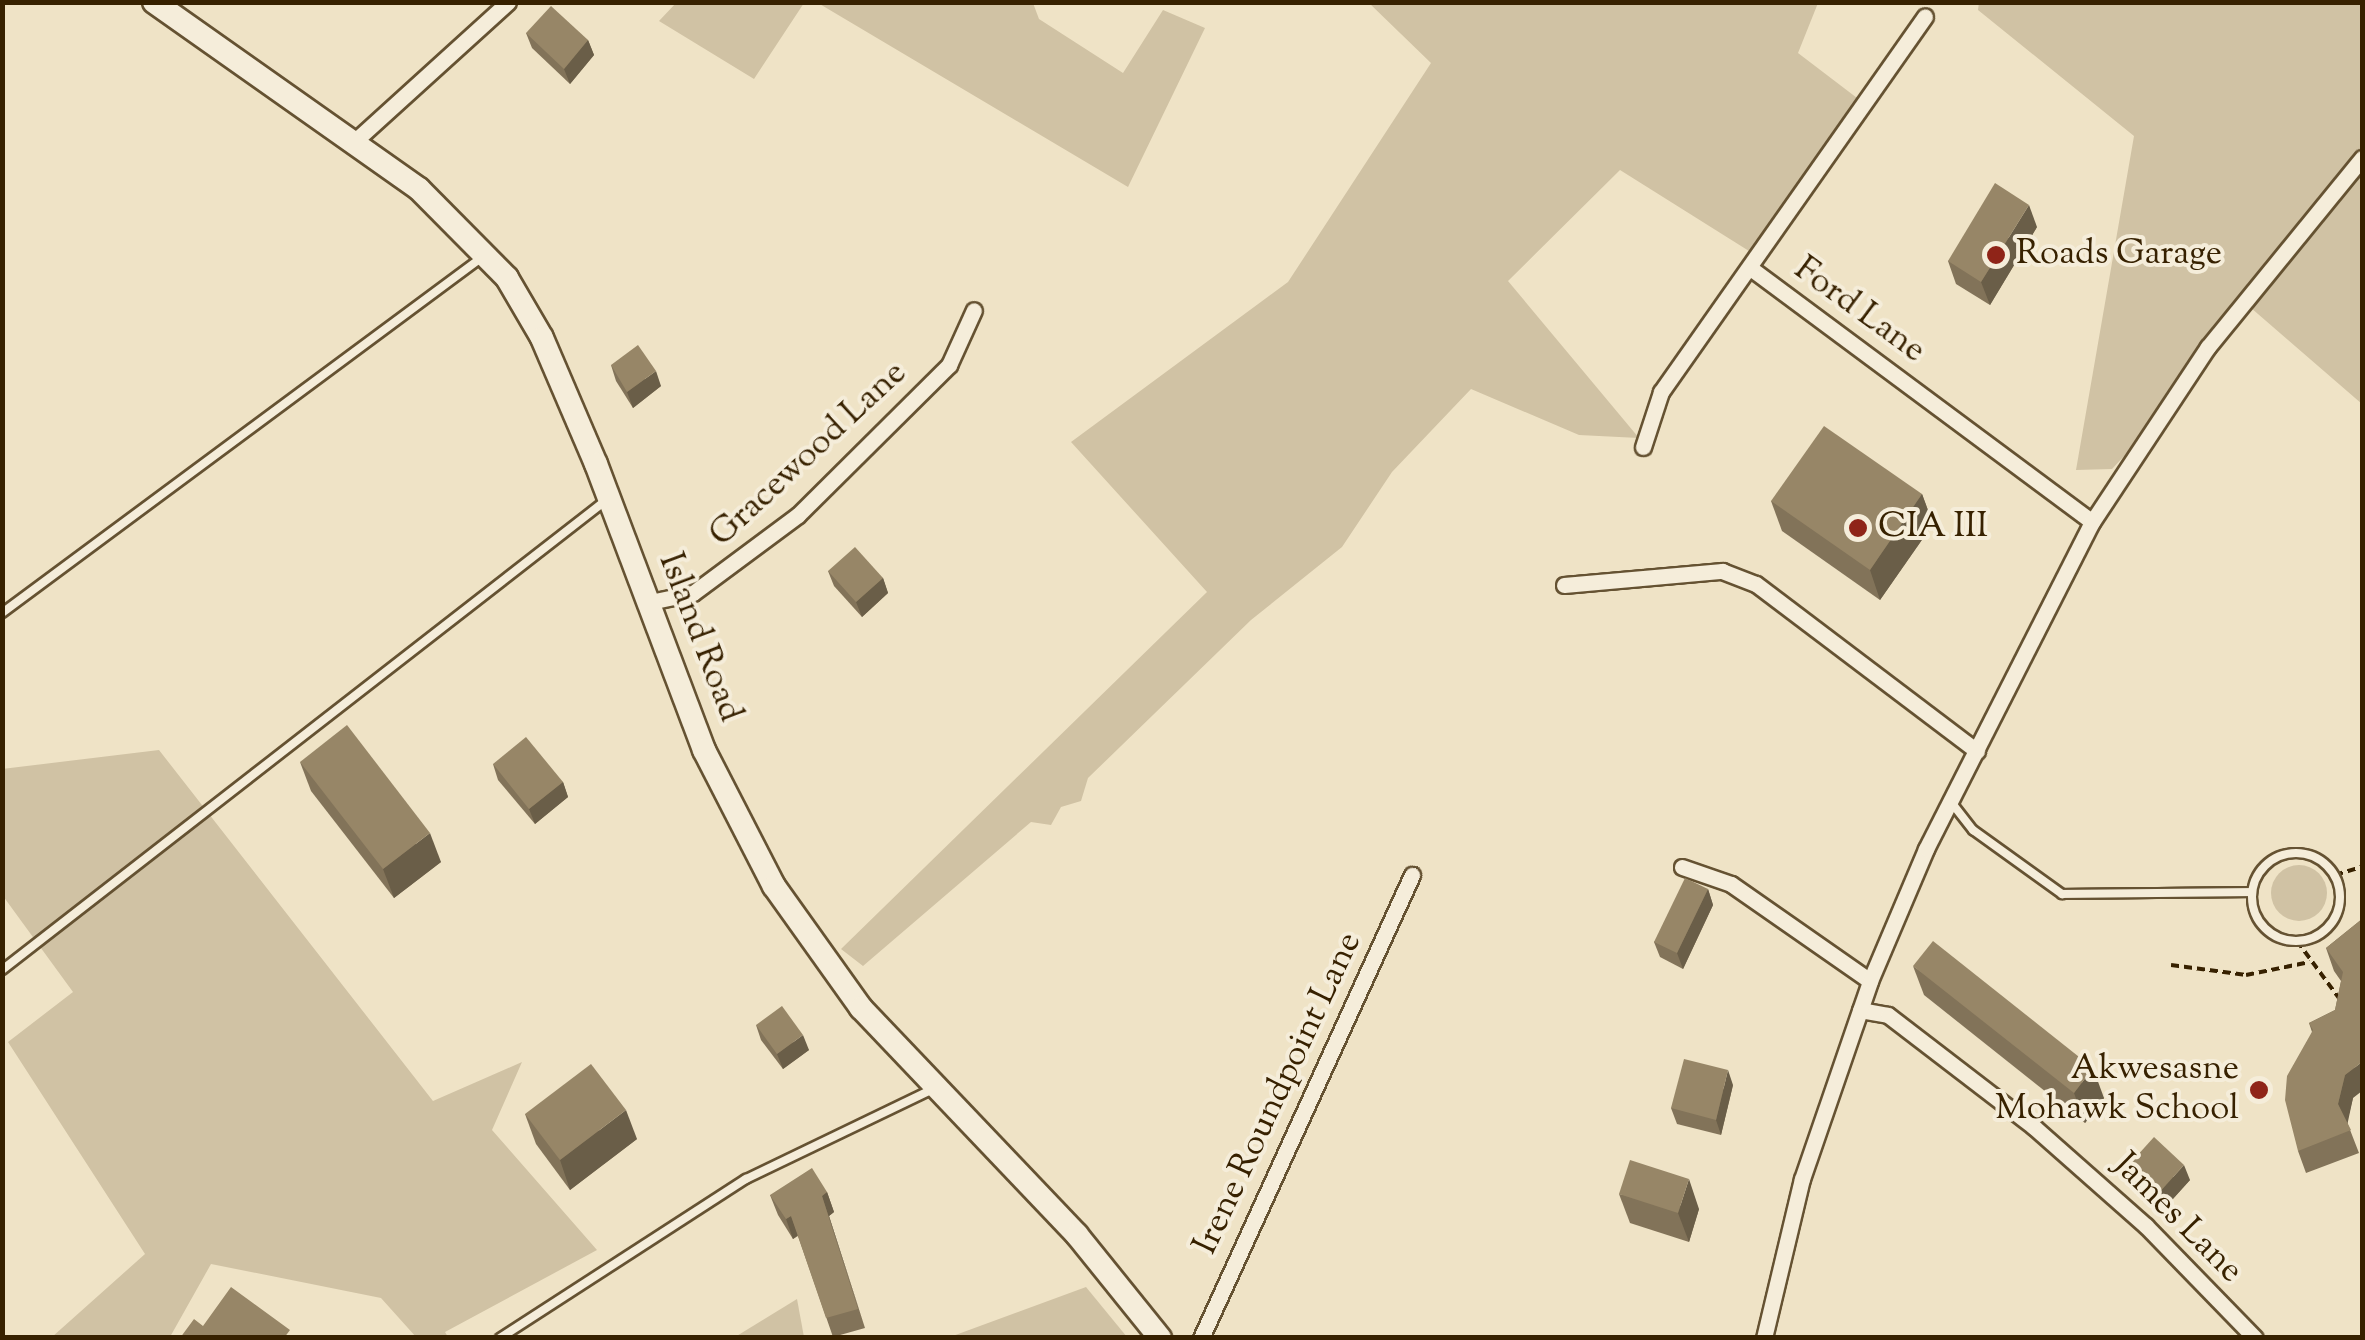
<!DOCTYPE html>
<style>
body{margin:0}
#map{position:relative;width:2365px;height:1340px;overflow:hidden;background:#efe3c6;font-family:"Sorts Mill Goudy",serif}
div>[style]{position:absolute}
.green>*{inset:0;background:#d0c2a4}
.round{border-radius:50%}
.path>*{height:4px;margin-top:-2px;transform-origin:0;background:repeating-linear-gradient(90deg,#372100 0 8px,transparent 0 13px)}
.roads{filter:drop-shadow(2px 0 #655232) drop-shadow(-2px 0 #655232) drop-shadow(0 2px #655232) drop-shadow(0 -2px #655232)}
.lane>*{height:8px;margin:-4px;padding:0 4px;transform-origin:4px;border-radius:4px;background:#f5edda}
.lane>.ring{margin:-4px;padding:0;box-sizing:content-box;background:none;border:8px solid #f5edda;border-radius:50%}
.street>*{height:15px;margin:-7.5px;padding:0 7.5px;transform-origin:7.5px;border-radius:7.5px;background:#f5edda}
.secondary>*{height:22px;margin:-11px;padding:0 11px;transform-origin:11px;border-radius:11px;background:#f5edda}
.wall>*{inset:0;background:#827359}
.shaded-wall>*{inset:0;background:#6a5e48}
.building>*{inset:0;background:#978667}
.dots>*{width:28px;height:28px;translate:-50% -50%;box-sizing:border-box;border:5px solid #f5edda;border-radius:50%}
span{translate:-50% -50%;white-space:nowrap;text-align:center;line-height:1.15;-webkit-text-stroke:8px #f5edda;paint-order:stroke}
.poi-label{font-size:35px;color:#372100}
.left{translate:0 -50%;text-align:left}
.right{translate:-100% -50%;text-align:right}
.street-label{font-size:35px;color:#372100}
.frame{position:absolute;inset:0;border:5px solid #372100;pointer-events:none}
</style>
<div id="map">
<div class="green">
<div style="clip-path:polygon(1979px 2px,2362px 3px,2362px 404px,2243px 301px,2159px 419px,2112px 469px,2076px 470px,2134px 136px,1978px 10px)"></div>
<div style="clip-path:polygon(676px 3px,676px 2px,804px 3px,754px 79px,659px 21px)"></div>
<div style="clip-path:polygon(818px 3px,1033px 3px,1039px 19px,1123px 73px,1163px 10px,1205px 28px,1128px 187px)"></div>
<div style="clip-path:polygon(1369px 3px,1818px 3px,1798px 53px,1861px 101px,1749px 251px,1620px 170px,1508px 281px,1639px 438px,1579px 435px,1471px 389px,1392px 472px,1342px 547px,1251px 620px,1088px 778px,1081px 801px,1061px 807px,1051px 825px,1031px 822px,863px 966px,841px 949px,1207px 592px,1071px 442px,1288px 282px,1431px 63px)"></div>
<div style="clip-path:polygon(159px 750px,433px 1101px,522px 1062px,492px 1130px,597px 1250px,445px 1332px,448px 1337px,416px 1337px,381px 1298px,211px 1264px,170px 1337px,52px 1337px,145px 1254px,8px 1042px,73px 992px,3px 896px,2px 769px)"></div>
<div class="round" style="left:2271px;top:865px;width:56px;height:56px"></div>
<div style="clip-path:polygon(1086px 1287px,1127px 1337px,950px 1337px)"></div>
<div style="clip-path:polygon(797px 1299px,804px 1337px,735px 1337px)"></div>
</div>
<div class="path">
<div style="left:2335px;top:875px;width:28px;rotate:-17deg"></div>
<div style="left:2297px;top:941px;width:74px;rotate:53.7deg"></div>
<div style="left:2171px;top:965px;width:76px;rotate:7.6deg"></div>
<div style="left:2246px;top:975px;width:65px;rotate:-11.5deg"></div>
</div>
<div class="roads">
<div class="lane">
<div style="left:2px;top:613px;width:596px;rotate:-36.54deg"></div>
<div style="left:1951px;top:802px;width:36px;rotate:52deg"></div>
<div style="left:1973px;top:830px;width:110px;rotate:35.7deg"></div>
<div style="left:2062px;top:894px;width:190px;rotate:-0.6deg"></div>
<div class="ring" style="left:2252px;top:853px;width:80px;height:80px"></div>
<div style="left:2px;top:970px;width:764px;rotate:-37.87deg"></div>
<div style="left:500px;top:1338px;width:293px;rotate:-32.9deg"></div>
<div style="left:746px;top:1179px;width:205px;rotate:-25.7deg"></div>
</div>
<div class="street">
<div style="left:356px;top:140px;width:205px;rotate:-42.2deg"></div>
<div style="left:1753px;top:270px;width:422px;rotate:36.6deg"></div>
<div style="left:1643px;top:447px;width:58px;rotate:-71.9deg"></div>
<div style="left:1661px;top:392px;width:459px;rotate:-54.9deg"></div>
<div style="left:1564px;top:585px;width:159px;rotate:-5.1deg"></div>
<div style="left:1722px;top:571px;width:36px;rotate:21deg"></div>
<div style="left:1756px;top:584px;width:277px;rotate:37.1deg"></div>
<div style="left:650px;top:602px;width:44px;rotate:-11.8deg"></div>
<div style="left:693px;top:593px;width:131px;rotate:-36.6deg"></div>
<div style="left:798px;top:515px;width:213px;rotate:-44.8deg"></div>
<div style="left:949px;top:365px;width:60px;rotate:-65.6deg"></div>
<div style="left:1682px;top:867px;width:52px;rotate:19.1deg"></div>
<div style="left:1731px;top:884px;width:169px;rotate:34.9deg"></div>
<div style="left:1860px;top:1010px;width:28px;rotate:10deg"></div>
<div style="left:1888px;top:1015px;width:184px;rotate:37.5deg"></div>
<div style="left:2034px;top:1127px;width:149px;rotate:41.5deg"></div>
<div style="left:2146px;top:1226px;width:156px;rotate:45.8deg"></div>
<div style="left:1201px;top:1338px;width:509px;rotate:-65.5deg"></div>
<div style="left:1764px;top:1338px;width:163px;rotate:-76.6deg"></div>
<div style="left:1802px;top:1179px;width:209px;rotate:-71deg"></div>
<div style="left:1870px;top:981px;width:143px;rotate:-67deg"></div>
<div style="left:1926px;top:849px;width:367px;rotate:-63.1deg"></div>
<div style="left:2092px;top:522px;width:210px;rotate:-56.5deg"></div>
<div style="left:2208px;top:347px;width:244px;rotate:-50.8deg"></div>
</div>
<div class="secondary">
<div style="left:154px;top:2px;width:324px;rotate:35.2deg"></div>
<div style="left:419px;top:189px;width:125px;rotate:45.3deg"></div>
<div style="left:507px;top:278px;width:69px;rotate:59.7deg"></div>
<div style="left:542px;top:338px;width:137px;rotate:66.8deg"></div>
<div style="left:596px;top:464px;width:306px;rotate:69.3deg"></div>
<div style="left:704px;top:750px;width:153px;rotate:62.8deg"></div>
<div style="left:774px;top:886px;width:150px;rotate:54.5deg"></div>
<div style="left:861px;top:1008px;width:313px;rotate:46.4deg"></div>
<div style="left:1077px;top:1235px;width:132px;rotate:51.1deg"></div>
</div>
</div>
<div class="wall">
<div style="clip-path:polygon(526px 33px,588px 40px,594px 55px,570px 84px,532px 48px)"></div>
<div style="clip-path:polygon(2037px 227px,1990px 305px,1956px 284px,1948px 261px)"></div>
<div style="clip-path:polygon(611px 365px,661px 386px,633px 408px,616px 381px)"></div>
<div style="clip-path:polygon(1922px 494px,1933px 524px,1880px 600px,1782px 531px,1771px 501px)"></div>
<div style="clip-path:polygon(828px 571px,883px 578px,888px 593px,862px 617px,834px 586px)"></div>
<div style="clip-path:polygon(300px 762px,441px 862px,394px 898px,311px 791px)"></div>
<div style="clip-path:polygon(493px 764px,563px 782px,568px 797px,535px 824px,498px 780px)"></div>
<div style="clip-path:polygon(1708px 889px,1713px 905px,1683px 969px,1660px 957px,1654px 942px)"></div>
<div style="clip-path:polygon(2362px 919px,2353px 1098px,2347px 1122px,2359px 1153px,2306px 1173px,2298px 1151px,2312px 1032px,2309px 1023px,2335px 1010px,2341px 981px,2334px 971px,2326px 948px)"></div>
<div style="clip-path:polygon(1913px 966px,2104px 1098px,2085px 1123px,1924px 995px)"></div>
<div style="clip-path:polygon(756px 1025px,809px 1050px,783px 1069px,761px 1040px)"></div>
<div style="clip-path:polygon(1733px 1085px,1721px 1135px,1677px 1124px,1671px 1108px)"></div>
<div style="clip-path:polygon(525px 1114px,637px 1139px,570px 1190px,536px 1144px)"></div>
<div style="clip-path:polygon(2126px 1168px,2190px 1180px,2162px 1211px,2131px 1183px)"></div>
<div style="clip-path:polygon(827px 1192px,834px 1212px,829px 1216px,865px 1328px,833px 1337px,798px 1236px,793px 1239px,778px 1215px,770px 1195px)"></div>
<div style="clip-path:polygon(1619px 1194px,1699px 1209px,1689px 1242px,1630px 1223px)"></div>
</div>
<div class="shaded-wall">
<div style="clip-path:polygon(588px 40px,594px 55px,570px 84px,564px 69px)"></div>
<div style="clip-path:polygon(2029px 205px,2037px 227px,1990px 305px,1981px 282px)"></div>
<div style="clip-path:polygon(656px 371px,661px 386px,633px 408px,627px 392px)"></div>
<div style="clip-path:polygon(1922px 494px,1933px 524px,1880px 600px,1870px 570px)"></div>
<div style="clip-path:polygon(883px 578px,888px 593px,862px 617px,856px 602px)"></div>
<div style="clip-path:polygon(563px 782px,568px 797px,535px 824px,529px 809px)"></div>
<div style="clip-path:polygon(430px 833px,441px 862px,394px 898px,383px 869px)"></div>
<div style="clip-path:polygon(1708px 889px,1713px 905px,1683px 969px,1677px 953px)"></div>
<div style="clip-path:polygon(803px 1035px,809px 1050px,783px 1069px,777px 1054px)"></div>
<div style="clip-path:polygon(2362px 1062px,2362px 1091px,2353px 1098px,2347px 1126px,2338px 1104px,2345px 1075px)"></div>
<div style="clip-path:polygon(2093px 1068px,2104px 1098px,2085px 1123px,2074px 1093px)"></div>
<div style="clip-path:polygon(1728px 1070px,1733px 1085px,1721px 1135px,1716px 1120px)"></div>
<div style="clip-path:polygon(626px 1110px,637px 1139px,570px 1190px,560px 1160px)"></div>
<div style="clip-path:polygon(2184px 1165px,2190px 1180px,2162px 1211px,2156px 1196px)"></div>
<div style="clip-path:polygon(1689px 1179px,1699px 1209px,1689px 1242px,1678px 1213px)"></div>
<div style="clip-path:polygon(827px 1192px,834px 1212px,829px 1216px,865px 1328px,822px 1196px)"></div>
<div style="clip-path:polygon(791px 1216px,798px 1235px,793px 1239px,786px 1219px)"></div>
</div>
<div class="building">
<div style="clip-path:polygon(551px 6px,588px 40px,564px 69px,526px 33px)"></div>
<div style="clip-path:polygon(1995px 183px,2029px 205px,1981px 282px,1948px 261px)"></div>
<div style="clip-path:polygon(638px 345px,656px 371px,627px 392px,611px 365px)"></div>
<div style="clip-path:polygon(1824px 426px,1922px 494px,1870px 570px,1771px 501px)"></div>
<div style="clip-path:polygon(855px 547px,883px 578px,856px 602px,828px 571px)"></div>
<div style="clip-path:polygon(347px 725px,430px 833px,383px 869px,300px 762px)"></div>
<div style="clip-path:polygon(526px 737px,563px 782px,529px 809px,493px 764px)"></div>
<div style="clip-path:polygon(1685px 878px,1708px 889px,1677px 953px,1654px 942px)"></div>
<div style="clip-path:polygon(2362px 919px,2362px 1062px,2345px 1075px,2338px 1104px,2351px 1130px,2298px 1151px,2285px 1100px,2287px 1076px,2313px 1030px,2309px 1023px,2335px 1010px,2343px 972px,2326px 948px)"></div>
<div style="clip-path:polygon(1933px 941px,2093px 1068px,2074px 1093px,1913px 966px)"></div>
<div style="clip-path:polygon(782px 1006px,803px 1035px,777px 1054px,756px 1025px)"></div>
<div style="clip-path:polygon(1684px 1059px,1728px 1070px,1716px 1120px,1671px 1108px)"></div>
<div style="clip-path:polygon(591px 1064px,626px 1110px,560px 1160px,525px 1114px)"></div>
<div style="clip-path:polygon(2154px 1137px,2184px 1165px,2156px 1196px,2126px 1168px)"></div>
<div style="clip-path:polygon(1630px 1160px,1689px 1179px,1678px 1213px,1619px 1194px)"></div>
<div style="clip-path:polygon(812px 1168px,827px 1192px,822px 1196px,858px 1309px,826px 1318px,791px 1216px,786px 1219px,770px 1195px)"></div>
<div style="clip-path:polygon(231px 1287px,290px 1330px,284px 1338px,180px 1338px,194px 1319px,203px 1326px)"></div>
</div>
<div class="dots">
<div style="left:1996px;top:255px;background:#8f2418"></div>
<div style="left:1858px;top:528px;background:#8f2418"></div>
<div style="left:2259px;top:1090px;background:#8f2418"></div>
</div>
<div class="poi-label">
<span class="left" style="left:2016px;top:255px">Roads Garage</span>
<span class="left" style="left:1878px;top:528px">CIA III</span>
<span class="right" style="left:2239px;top:1090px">Akwesasne<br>Mohawk School</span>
</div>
<div class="street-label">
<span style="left:1859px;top:311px;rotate:36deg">Ford Lane</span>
<span style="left:809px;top:455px;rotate:-43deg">Gracewood Lane</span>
<span style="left:699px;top:638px;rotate:69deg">Island Road</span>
<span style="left:1279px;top:1094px;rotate:-65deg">Irene Roundpoint Lane</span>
<span style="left:2177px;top:1219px;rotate:45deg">James Lane</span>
</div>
<div class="frame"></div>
</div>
